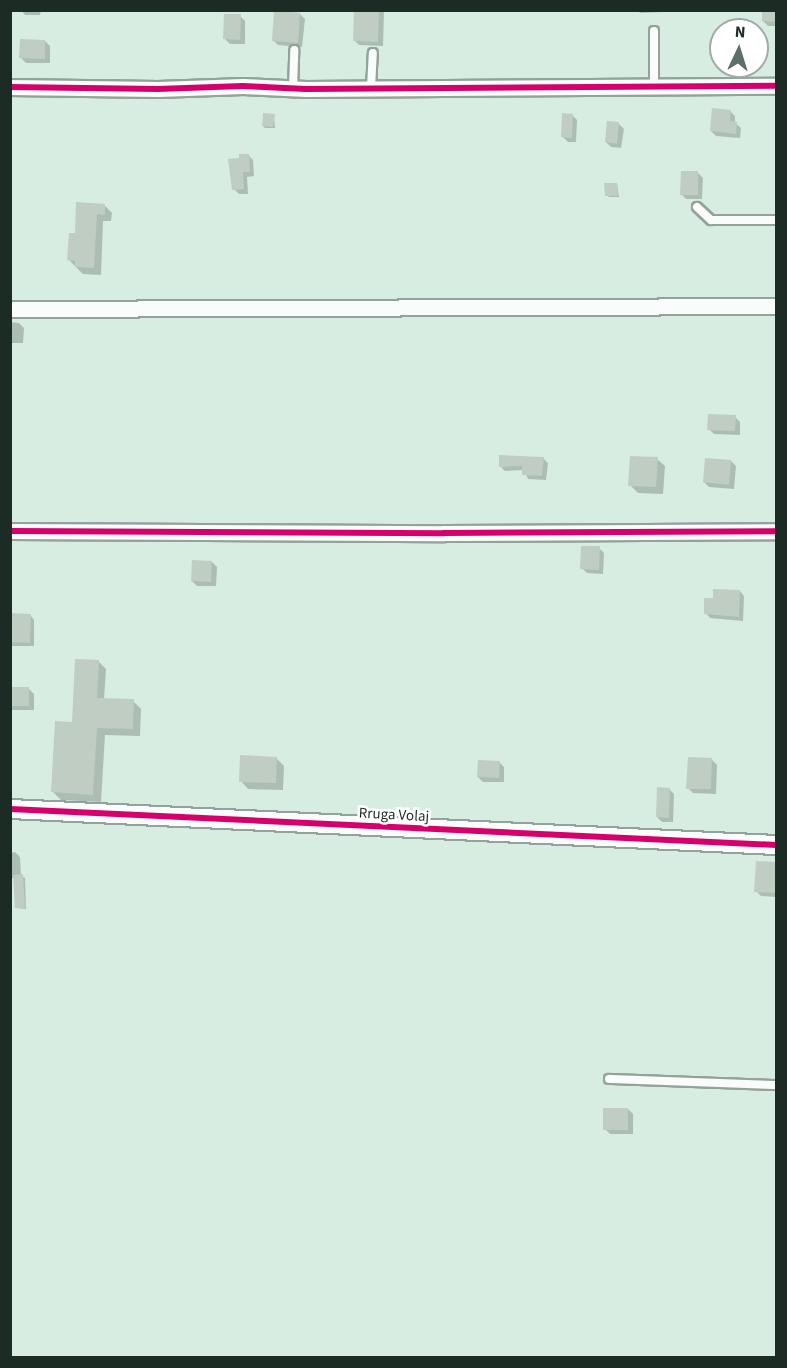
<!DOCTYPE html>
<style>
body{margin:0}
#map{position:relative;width:787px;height:1368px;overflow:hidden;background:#d7ede2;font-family:"Source Sans 3",sans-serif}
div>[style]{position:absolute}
.shadow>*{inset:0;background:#0003}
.building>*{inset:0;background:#bfcdc2}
.roads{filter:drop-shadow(2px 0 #93a39b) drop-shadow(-2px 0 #93a39b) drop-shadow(0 2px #93a39b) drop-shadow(0 -2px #93a39b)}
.service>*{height:8px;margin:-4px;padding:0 4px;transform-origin:4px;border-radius:4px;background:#f9fcfb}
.minor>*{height:15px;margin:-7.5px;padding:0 7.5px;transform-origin:7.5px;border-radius:7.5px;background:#f9fcfb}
.tertiary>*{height:18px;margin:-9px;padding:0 9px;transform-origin:9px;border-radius:9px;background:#f9fcfb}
.cycleway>*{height:6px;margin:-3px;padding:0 3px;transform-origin:3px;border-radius:3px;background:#d6006c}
span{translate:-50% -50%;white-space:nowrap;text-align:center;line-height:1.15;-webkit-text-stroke:5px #fff;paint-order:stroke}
.street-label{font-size:15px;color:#1c2b24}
.frame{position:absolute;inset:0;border:12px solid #1c2b24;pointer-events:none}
.north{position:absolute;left:709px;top:18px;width:60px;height:60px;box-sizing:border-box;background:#fff;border:2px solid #a4aaa7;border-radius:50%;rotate:4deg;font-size:16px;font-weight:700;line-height:24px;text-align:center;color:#1c2b24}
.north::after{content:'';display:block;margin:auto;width:21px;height:27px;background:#5d6f66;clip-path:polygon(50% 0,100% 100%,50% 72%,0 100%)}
</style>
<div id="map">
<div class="shadow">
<div style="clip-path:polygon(21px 10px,41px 10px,40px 15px,25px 15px)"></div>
<div style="clip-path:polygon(362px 10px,384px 10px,383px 46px,359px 45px,354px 40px)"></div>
<div style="clip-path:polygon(638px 10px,661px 10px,661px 12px,640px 13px)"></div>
<div style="clip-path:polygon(776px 10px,776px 26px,768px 26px,763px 21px)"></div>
<div style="clip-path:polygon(300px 14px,305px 19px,302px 47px,278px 45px,273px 40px)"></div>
<div style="clip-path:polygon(240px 16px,245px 21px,245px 44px,230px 44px,225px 39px)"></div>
<div style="clip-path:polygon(45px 41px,50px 46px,50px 63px,26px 63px,21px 58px)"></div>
<div style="clip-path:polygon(730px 111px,735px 116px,735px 123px,741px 128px,740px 138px,716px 136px,711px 131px)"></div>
<div style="clip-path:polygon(572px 115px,577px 120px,576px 142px,568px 142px,563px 137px)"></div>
<div style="clip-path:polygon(274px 116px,275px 128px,265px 128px,263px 126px)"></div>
<div style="clip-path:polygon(619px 124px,624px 129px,621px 148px,611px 147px,606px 142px)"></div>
<div style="clip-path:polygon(248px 155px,253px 160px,254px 176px,247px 177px,248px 194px,239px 194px,234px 189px,241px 160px)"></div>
<div style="clip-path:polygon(698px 173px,703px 178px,702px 199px,686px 199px,681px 194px)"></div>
<div style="clip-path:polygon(617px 184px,619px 197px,609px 197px,607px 195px)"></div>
<div style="clip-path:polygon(105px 206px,112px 213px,111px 221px,103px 221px,101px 275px,83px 274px,69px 260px,77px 235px)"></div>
<div style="clip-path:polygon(10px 322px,19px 323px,24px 328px,23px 343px,10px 343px)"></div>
<div style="clip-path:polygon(735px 417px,740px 422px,740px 435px,714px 434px,709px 429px)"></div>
<div style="clip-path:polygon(543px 458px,548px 463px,546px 480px,528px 479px,524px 470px,505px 471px,501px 467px)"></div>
<div style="clip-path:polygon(657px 459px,665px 466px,663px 494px,638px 493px,630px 485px)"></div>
<div style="clip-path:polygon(731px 461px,736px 466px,734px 489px,709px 487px,704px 482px)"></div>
<div style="clip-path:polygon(599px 548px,604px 553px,603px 574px,587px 573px,582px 568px)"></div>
<div style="clip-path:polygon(212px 562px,217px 567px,216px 586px,197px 586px,192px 581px)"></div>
<div style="clip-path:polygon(740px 591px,744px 596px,743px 621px,710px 618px,706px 613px)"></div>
<div style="clip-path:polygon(10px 615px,30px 615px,34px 620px,34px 646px,10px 646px)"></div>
<div style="clip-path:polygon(98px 661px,106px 669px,104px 700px,133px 701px,141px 709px,140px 736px,105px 735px,101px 802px,61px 800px,53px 792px,74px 724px)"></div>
<div style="clip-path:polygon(10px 689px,29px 689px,34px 694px,34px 710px,10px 710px)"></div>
<div style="clip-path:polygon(276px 758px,284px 766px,283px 790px,248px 789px,241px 781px)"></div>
<div style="clip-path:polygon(712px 760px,717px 765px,716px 794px,693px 793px,688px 788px)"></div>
<div style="clip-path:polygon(499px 762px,504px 767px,504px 782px,483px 782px,478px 777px)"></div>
<div style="clip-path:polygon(669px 789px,674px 794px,673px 822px,662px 822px,657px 817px)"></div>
<div style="clip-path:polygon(15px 852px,20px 857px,21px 876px,25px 878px,26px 909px,16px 908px,15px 878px,10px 878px,10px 853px)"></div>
<div style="clip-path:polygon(776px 864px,776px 897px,761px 896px,756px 891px)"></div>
<div style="clip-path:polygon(628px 1109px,633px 1114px,633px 1134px,610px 1134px,605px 1129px)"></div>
</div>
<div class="building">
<div style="clip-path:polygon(274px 10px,300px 13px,298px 43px,272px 41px)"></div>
<div style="clip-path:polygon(354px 10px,379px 10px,378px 42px,353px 41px)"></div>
<div style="clip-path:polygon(762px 10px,777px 10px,777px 22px,762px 21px)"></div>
<div style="clip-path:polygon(224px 14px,241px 14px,240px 40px,223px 39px)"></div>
<div style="clip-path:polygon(20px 39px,45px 40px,45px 59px,19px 58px)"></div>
<div style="clip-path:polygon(712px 108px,731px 110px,730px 121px,737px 122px,736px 134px,710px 131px)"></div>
<div style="clip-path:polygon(263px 113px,275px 114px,273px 127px,262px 126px)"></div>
<div style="clip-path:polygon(562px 113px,573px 114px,572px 138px,561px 137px)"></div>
<div style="clip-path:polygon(607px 121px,619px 122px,617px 144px,605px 142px)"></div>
<div style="clip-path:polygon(239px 154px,249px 154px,250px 172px,243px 172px,244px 189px,232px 190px,228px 159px,239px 158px)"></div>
<div style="clip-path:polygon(681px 171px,698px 171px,698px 195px,680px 195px)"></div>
<div style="clip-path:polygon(604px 183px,617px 183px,618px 196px,605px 196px)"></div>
<div style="clip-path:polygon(76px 202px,105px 204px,105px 215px,97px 214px,94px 268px,75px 267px,75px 261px,67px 260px,69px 233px,75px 233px)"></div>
<div style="clip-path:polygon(708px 414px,736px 415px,735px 431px,707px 430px)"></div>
<div style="clip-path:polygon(499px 455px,544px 457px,542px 476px,522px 475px,522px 466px,499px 467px)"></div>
<div style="clip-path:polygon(630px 456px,658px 457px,656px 487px,628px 486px)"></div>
<div style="clip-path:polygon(705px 458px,731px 460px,729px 485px,703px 482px)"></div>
<div style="clip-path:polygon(581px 546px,600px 546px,599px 570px,580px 569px)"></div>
<div style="clip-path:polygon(192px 560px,212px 561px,211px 582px,191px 581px)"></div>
<div style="clip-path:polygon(713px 589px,740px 590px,739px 617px,704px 614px,704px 598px,713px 598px)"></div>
<div style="clip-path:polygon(10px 613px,31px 614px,30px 643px,10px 642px)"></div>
<div style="clip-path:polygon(75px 659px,99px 660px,97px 698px,134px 699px,133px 729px,97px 728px,93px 795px,51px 792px,55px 721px,72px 722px)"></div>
<div style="clip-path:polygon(10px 687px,29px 687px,29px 706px,10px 706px)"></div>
<div style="clip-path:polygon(240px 755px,277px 757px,276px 783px,239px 782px)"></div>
<div style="clip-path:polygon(688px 757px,712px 758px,711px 789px,686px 789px)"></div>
<div style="clip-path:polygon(478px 760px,500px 761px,499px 778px,477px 777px)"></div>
<div style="clip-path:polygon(657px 787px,670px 788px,669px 818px,656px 817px)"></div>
<div style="clip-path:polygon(756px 861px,777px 862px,777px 893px,754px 892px)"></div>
<div style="clip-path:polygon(23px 874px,25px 908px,15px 908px,13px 875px)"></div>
<div style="clip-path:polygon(603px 1108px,628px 1108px,628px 1130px,603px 1130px)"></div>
</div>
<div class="roads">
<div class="service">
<div style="left:654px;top:31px;width:55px;rotate:90deg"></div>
<div style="left:293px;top:88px;width:38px;rotate:-88deg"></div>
<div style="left:371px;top:88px;width:35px;rotate:-87deg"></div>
<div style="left:697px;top:207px;width:19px;rotate:43deg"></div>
<div style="left:711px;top:220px;width:65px"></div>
<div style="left:609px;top:1079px;width:167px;rotate:2.1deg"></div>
</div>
<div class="minor">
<div style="left:10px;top:87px;width:148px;rotate:0.8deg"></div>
<div style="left:158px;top:89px;width:85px;rotate:-2deg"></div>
<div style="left:243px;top:86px;width:63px;rotate:2.7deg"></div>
<div style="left:306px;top:89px;width:470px;rotate:-0.4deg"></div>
<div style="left:10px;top:309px;width:766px;rotate:-0.22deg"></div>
<div style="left:10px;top:531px;width:434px;rotate:0.3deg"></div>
<div style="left:444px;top:533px;width:332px;rotate:-0.3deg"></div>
</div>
<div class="tertiary">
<div style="left:10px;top:809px;width:767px;rotate:2.69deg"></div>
</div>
</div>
<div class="cycleway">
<div style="left:10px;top:87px;width:148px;rotate:0.8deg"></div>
<div style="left:158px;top:89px;width:85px;rotate:-2deg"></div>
<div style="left:243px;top:86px;width:63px;rotate:2.7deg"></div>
<div style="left:306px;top:89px;width:470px;rotate:-0.4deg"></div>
<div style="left:10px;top:531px;width:434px;rotate:0.3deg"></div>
<div style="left:444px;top:533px;width:332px;rotate:-0.3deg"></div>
<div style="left:10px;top:809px;width:767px;rotate:2.69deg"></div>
</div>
<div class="street-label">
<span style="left:394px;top:815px;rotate:3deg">Rruga Volaj</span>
</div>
<div class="frame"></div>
<div class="north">N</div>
</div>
